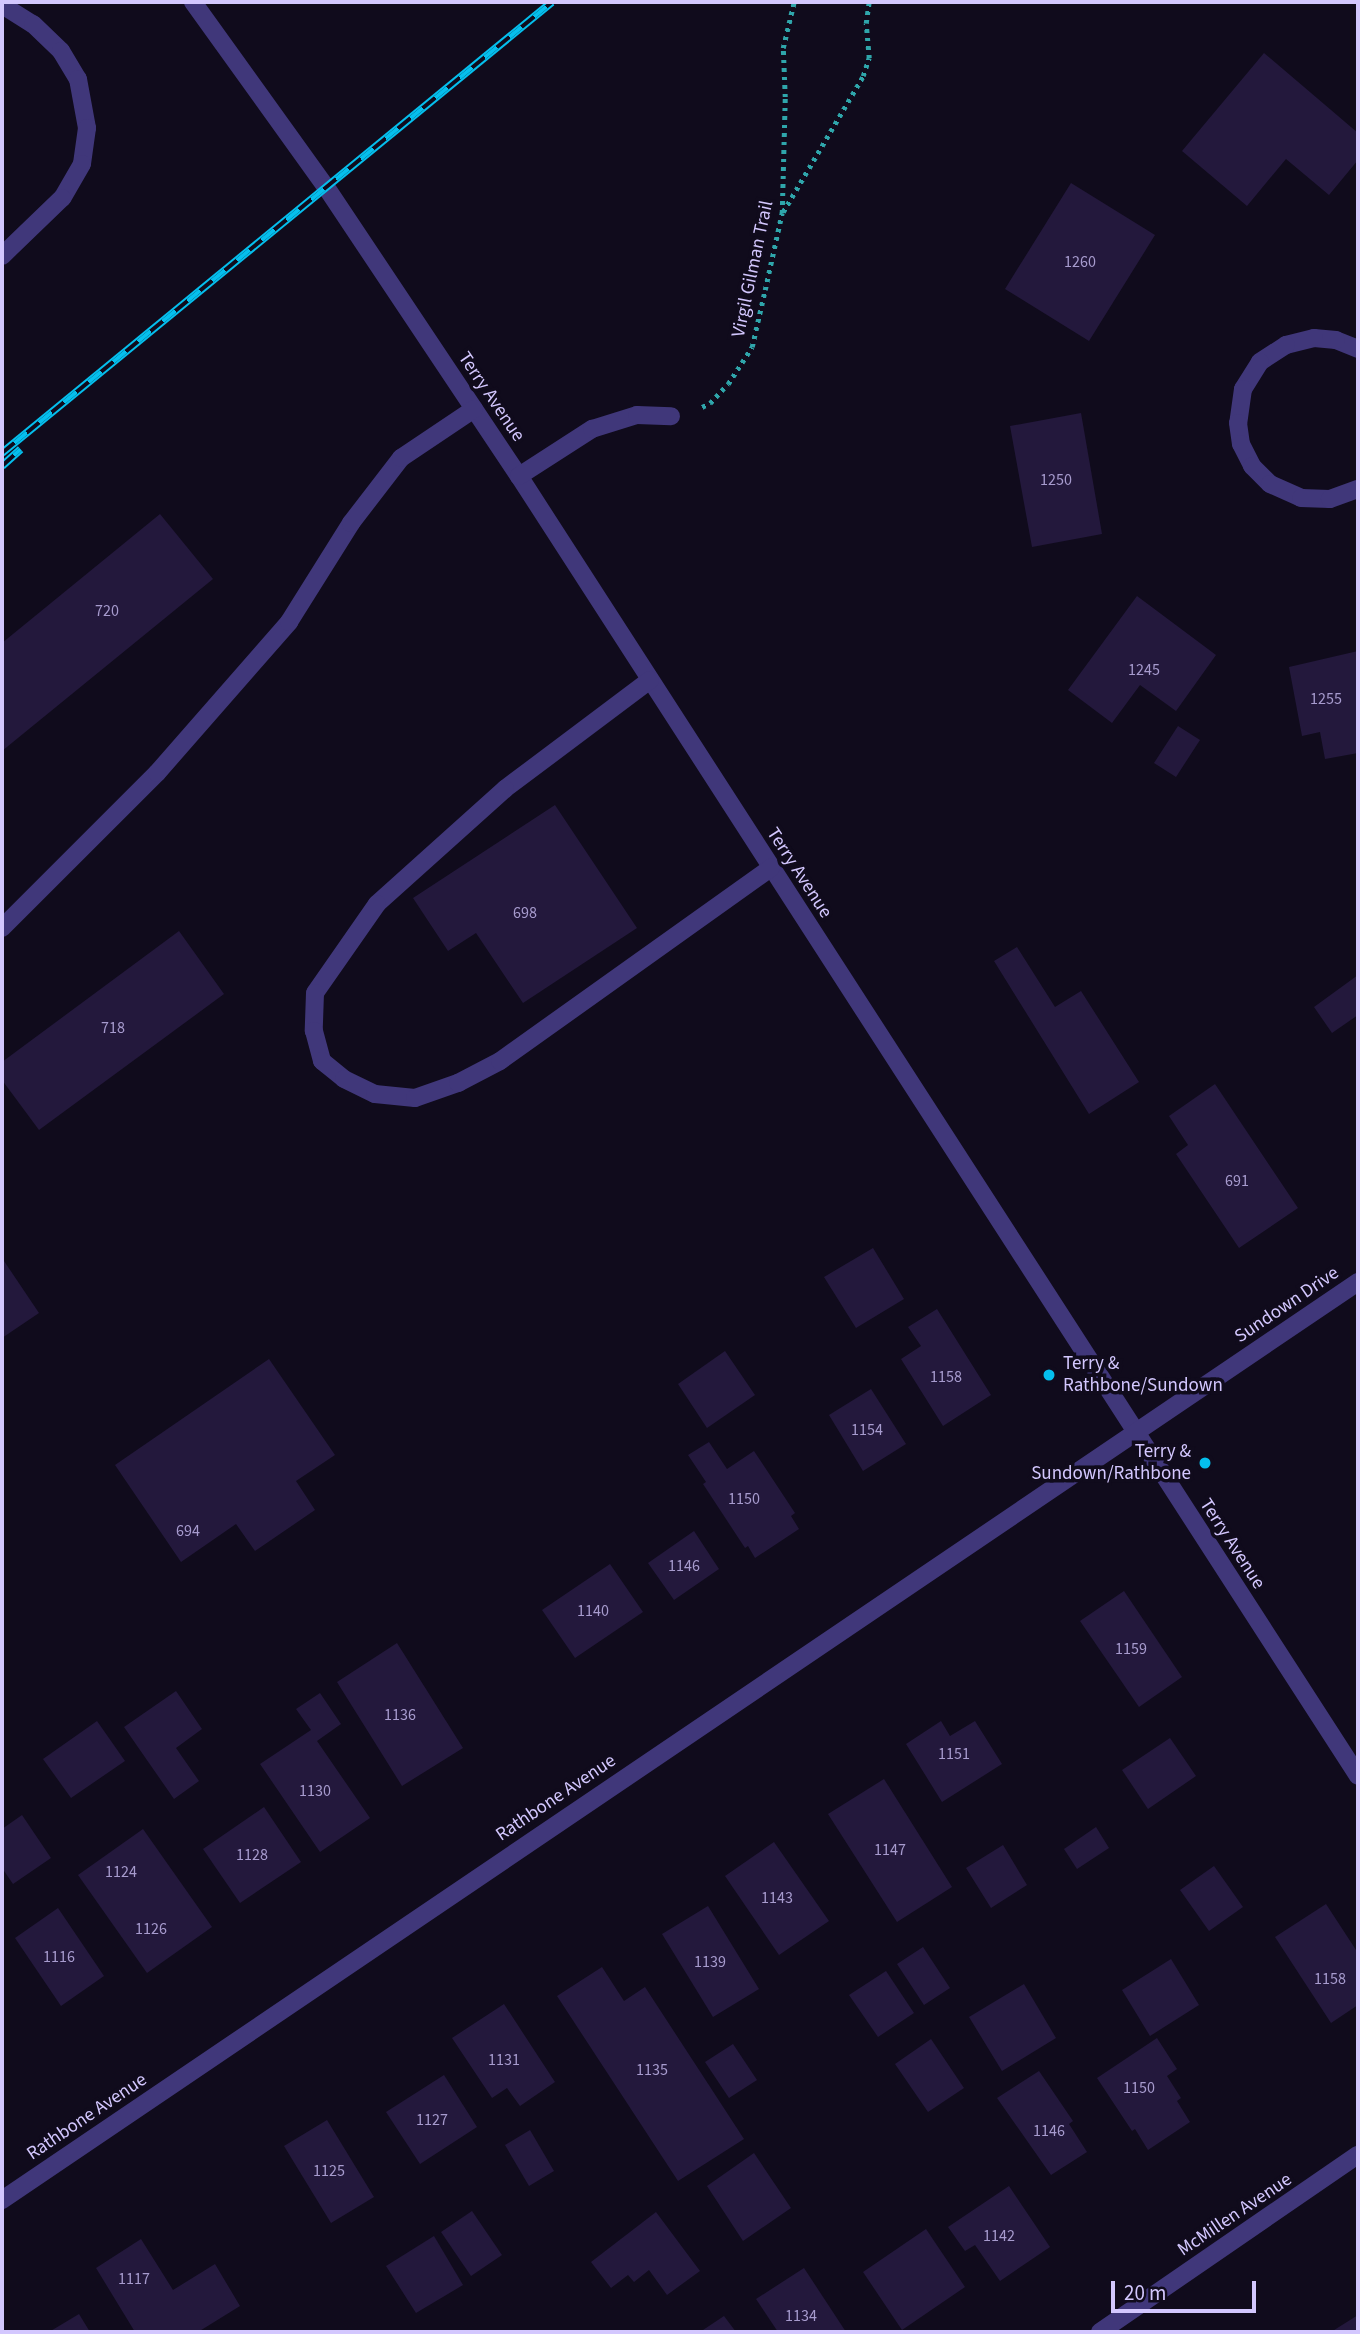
<!DOCTYPE html>
<style>
body{margin:0}
#map{position:relative;width:1360px;height:2334px;overflow:hidden;background:#100b1c;font-family:"Source Sans 3",sans-serif}
div>[style]{position:absolute}
.building>*{inset:0;background:#23183c}
.path>*{height:4.5px;margin-top:-2.25px;transform-origin:0;background:repeating-linear-gradient(90deg,#2fa6ab 0 3.5px,transparent 0 8.5px)}
.minor>*{height:18px;margin:-9px;padding:0 9px;transform-origin:9px;border-radius:9px;background:#40377a}
.rail>*{height:8px;margin-top:-4px;transform-origin:0;background:repeating-linear-gradient(90deg,#100b1c 0 16px,#05bfed 0 32px);box-sizing:border-box;border-block:2px solid #05bfed}
.dots>*{width:19px;height:19px;translate:-50% -50%;box-sizing:border-box;border:4px solid #100b1c;border-radius:50%}
span{translate:-50% -50%;white-space:nowrap;text-align:center;line-height:1.15;-webkit-text-stroke:7px #100b1c;paint-order:stroke}
.number-label{font-size:16px;color:#a79bce}
.number-label span{-webkit-text-stroke-width:0}
.street-label{font-size:19px;color:#d3c7fe}
.poi-label{font-size:19px;color:#d3c7fe}
.left{translate:0 -50%;text-align:left}
.right{translate:-100% -50%;text-align:right}
.frame{position:absolute;inset:0;border:4px solid #d3c7fe;pointer-events:none}
.scale{position:absolute;left:1111px;top:2281px;width:145px;height:32px;box-sizing:border-box;border:4px solid #d3c7fe;border-top:0;padding-left:9px;font-size:21px;line-height:24px;white-space:nowrap;color:#d3c7fe;-webkit-text-stroke:5px #100b1c;paint-order:stroke}
</style>
<div id="map">
<div class="building">
<div style="clip-path:polygon(1264px 53px,1358px 133px,1358px 160px,1329px 195px,1286px 159px,1247px 206px,1182px 151px)"></div>
<div style="clip-path:polygon(1071px 183px,1155px 235px,1089px 341px,1005px 289px)"></div>
<div style="clip-path:polygon(1081px 413px,1102px 534px,1032px 547px,1010px 426px)"></div>
<div style="clip-path:polygon(160px 514px,213px 579px,2px 751px,2px 643px)"></div>
<div style="clip-path:polygon(1137px 596px,1216px 655px,1176px 711px,1140px 685px,1112px 723px,1068px 690px)"></div>
<div style="clip-path:polygon(1358px 651px,1358px 753px,1325px 759px,1320px 732px,1302px 736px,1289px 667px)"></div>
<div style="clip-path:polygon(1178px 726px,1200px 740px,1176px 777px,1154px 763px)"></div>
<div style="clip-path:polygon(555px 805px,637px 928px,523px 1003px,476px 933px,448px 951px,413px 898px)"></div>
<div style="clip-path:polygon(179px 931px,224px 994px,39px 1130px,2px 1080px,2px 1062px)"></div>
<div style="clip-path:polygon(1017px 947px,1055px 1007px,1081px 991px,1139px 1082px,1089px 1114px,994px 961px)"></div>
<div style="clip-path:polygon(1358px 975px,1358px 1015px,1332px 1033px,1314px 1007px)"></div>
<div style="clip-path:polygon(1215px 1084px,1298px 1208px,1239px 1248px,1176px 1154px,1188px 1145px,1169px 1116px)"></div>
<div style="clip-path:polygon(873px 1248px,904px 1299px,856px 1328px,824px 1277px)"></div>
<div style="clip-path:polygon(2px 1258px,39px 1313px,2px 1338px)"></div>
<div style="clip-path:polygon(937px 1309px,991px 1395px,943px 1426px,901px 1359px,921px 1346px,908px 1327px)"></div>
<div style="clip-path:polygon(725px 1351px,755px 1395px,707px 1428px,678px 1384px)"></div>
<div style="clip-path:polygon(269px 1359px,335px 1455px,296px 1481px,315px 1510px,255px 1551px,236px 1524px,181px 1562px,115px 1465px)"></div>
<div style="clip-path:polygon(871px 1389px,906px 1444px,863px 1471px,829px 1415px)"></div>
<div style="clip-path:polygon(709px 1442px,727px 1469px,754px 1451px,795px 1513px,791px 1516px,799px 1529px,755px 1558px,748px 1546px,745px 1548px,703px 1484px,706px 1482px,688px 1455px)"></div>
<div style="clip-path:polygon(694px 1531px,719px 1569px,674px 1600px,648px 1563px)"></div>
<div style="clip-path:polygon(610px 1564px,643px 1612px,575px 1658px,542px 1610px)"></div>
<div style="clip-path:polygon(1124px 1591px,1182px 1677px,1139px 1707px,1080px 1621px)"></div>
<div style="clip-path:polygon(397px 1643px,463px 1748px,402px 1786px,337px 1682px)"></div>
<div style="clip-path:polygon(176px 1691px,202px 1729px,176px 1748px,199px 1781px,174px 1799px,124px 1727px)"></div>
<div style="clip-path:polygon(320px 1693px,341px 1724px,317px 1741px,370px 1818px,320px 1852px,260px 1764px,311px 1730px,296px 1709px)"></div>
<div style="clip-path:polygon(97px 1721px,125px 1761px,71px 1798px,43px 1759px)"></div>
<div style="clip-path:polygon(941px 1721px,950px 1736px,975px 1721px,1002px 1764px,942px 1802px,906px 1744px)"></div>
<div style="clip-path:polygon(1170px 1738px,1196px 1776px,1148px 1809px,1122px 1770px)"></div>
<div style="clip-path:polygon(884px 1779px,952px 1887px,897px 1922px,828px 1814px)"></div>
<div style="clip-path:polygon(264px 1807px,301px 1862px,240px 1903px,203px 1849px)"></div>
<div style="clip-path:polygon(22px 1815px,51px 1858px,13px 1884px,2px 1868px,2px 1829px)"></div>
<div style="clip-path:polygon(1096px 1827px,1109px 1848px,1077px 1869px,1064px 1849px)"></div>
<div style="clip-path:polygon(143px 1829px,212px 1927px,147px 1973px,78px 1875px)"></div>
<div style="clip-path:polygon(774px 1842px,829px 1921px,779px 1955px,725px 1876px)"></div>
<div style="clip-path:polygon(1003px 1845px,1027px 1885px,991px 1908px,966px 1868px)"></div>
<div style="clip-path:polygon(1214px 1866px,1243px 1907px,1209px 1931px,1180px 1890px)"></div>
<div style="clip-path:polygon(1326px 1904px,1358px 1953px,1358px 2005px,1331px 2023px,1275px 1937px)"></div>
<div style="clip-path:polygon(708px 1906px,759px 1989px,713px 2017px,662px 1934px)"></div>
<div style="clip-path:polygon(58px 1908px,104px 1976px,61px 2006px,15px 1938px)"></div>
<div style="clip-path:polygon(923px 1947px,950px 1988px,924px 2005px,897px 1964px)"></div>
<div style="clip-path:polygon(1171px 1959px,1199px 2005px,1150px 2036px,1122px 1990px)"></div>
<div style="clip-path:polygon(602px 1967px,624px 2001px,645px 1987px,744px 2139px,678px 2181px,557px 1996px)"></div>
<div style="clip-path:polygon(886px 1971px,914px 2013px,878px 2037px,849px 1995px)"></div>
<div style="clip-path:polygon(1024px 1984px,1056px 2038px,1002px 2071px,969px 2017px)"></div>
<div style="clip-path:polygon(504px 2004px,555px 2082px,520px 2106px,507px 2088px,492px 2098px,452px 2038px)"></div>
<div style="clip-path:polygon(1157px 2038px,1177px 2069px,1167px 2076px,1181px 2098px,1177px 2101px,1190px 2122px,1148px 2150px,1135px 2129px,1132px 2131px,1097px 2078px)"></div>
<div style="clip-path:polygon(931px 2039px,964px 2088px,928px 2112px,895px 2064px)"></div>
<div style="clip-path:polygon(733px 2044px,757px 2080px,729px 2098px,705px 2062px)"></div>
<div style="clip-path:polygon(1039px 2071px,1073px 2121px,1069px 2124px,1087px 2152px,1051px 2175px,997px 2098px)"></div>
<div style="clip-path:polygon(444px 2075px,477px 2127px,420px 2164px,386px 2112px)"></div>
<div style="clip-path:polygon(327px 2120px,374px 2197px,331px 2223px,284px 2146px)"></div>
<div style="clip-path:polygon(530px 2130px,554px 2171px,529px 2186px,505px 2145px)"></div>
<div style="clip-path:polygon(754px 2153px,791px 2208px,743px 2241px,707px 2186px)"></div>
<div style="clip-path:polygon(1009px 2186px,1050px 2247px,1000px 2281px,975px 2245px,965px 2251px,948px 2227px)"></div>
<div style="clip-path:polygon(472px 2211px,502px 2255px,471px 2276px,441px 2232px)"></div>
<div style="clip-path:polygon(656px 2212px,700px 2271px,667px 2295px,649px 2270px,634px 2282px,628px 2275px,611px 2288px,591px 2262px)"></div>
<div style="clip-path:polygon(926px 2229px,965px 2287px,902px 2330px,863px 2272px)"></div>
<div style="clip-path:polygon(434px 2236px,463px 2285px,416px 2313px,386px 2266px)"></div>
<div style="clip-path:polygon(141px 2239px,173px 2290px,215px 2264px,240px 2306px,198px 2332px,135px 2332px,96px 2268px)"></div>
<div style="clip-path:polygon(804px 2268px,846px 2332px,778px 2332px,756px 2299px)"></div>
<div style="clip-path:polygon(79px 2314px,90px 2332px,49px 2332px)"></div>
<div style="clip-path:polygon(1358px 2315px,1358px 2332px,1331px 2332px)"></div>
<div style="clip-path:polygon(724px 2316px,736px 2332px,700px 2332px)"></div>
</div>
<div class="path">
<div style="left:783px;top:212px;width:158px;rotate:-59.5deg"></div>
<div style="left:863px;top:76px;width:19px;rotate:-72deg"></div>
<div style="left:869px;top:58px;width:35px;rotate:-95deg"></div>
<div style="left:866px;top:23px;width:21px;rotate:-82deg"></div>
<div style="left:702px;top:407px;width:9px;rotate:-27deg"></div>
<div style="left:710px;top:403px;width:26px;rotate:-47deg"></div>
<div style="left:728px;top:384px;width:44px;rotate:-57deg"></div>
<div style="left:752px;top:347px;width:58px;rotate:-77.2deg"></div>
<div style="left:765px;top:290px;width:79px;rotate:-77.6deg"></div>
<div style="left:782px;top:213px;width:116px;rotate:-88.5deg"></div>
<div style="left:785px;top:97px;width:49px;rotate:-92.3deg"></div>
<div style="left:783px;top:48px;width:47px;rotate:-76.6deg"></div>
</div>
<div class="minor">
<div style="left:193px;top:2px;width:228px;rotate:54.3deg"></div>
<div style="left:326px;top:187px;width:348px;rotate:56.3deg"></div>
<div style="left:519px;top:476px;width:1547px;rotate:57.16deg"></div>
<div style="left:2px;top:5px;width:36px;rotate:32deg"></div>
<div style="left:33px;top:24px;width:39px;rotate:44deg"></div>
<div style="left:61px;top:51px;width:33px;rotate:59deg"></div>
<div style="left:78px;top:79px;width:50px;rotate:79.6deg"></div>
<div style="left:87px;top:128px;width:36px;rotate:98deg"></div>
<div style="left:82px;top:164px;width:39px;rotate:120deg"></div>
<div style="left:62px;top:198px;width:83px;rotate:136deg"></div>
<div style="left:1358px;top:349px;width:24px;rotate:-158deg"></div>
<div style="left:1336px;top:340px;width:22px;rotate:-175deg"></div>
<div style="left:1314px;top:338px;width:29px;rotate:166deg"></div>
<div style="left:1286px;top:345px;width:31px;rotate:147deg"></div>
<div style="left:1260px;top:362px;width:32px;rotate:122deg"></div>
<div style="left:1243px;top:389px;width:34px;rotate:98deg"></div>
<div style="left:1238px;top:423px;width:21px;rotate:82deg"></div>
<div style="left:1241px;top:444px;width:25px;rotate:63deg"></div>
<div style="left:1252px;top:466px;width:25px;rotate:45deg"></div>
<div style="left:1270px;top:484px;width:34px;rotate:24deg"></div>
<div style="left:1301px;top:498px;width:29px;rotate:2deg"></div>
<div style="left:1330px;top:499px;width:30px;rotate:-20deg"></div>
<div style="left:519px;top:476px;width:87px;rotate:-32.8deg"></div>
<div style="left:592px;top:429px;width:47px;rotate:-17.3deg"></div>
<div style="left:637px;top:415px;width:34px;rotate:2deg"></div>
<div style="left:650px;top:680px;width:181px;rotate:143.1deg"></div>
<div style="left:505px;top:789px;width:172px;rotate:138.1deg"></div>
<div style="left:377px;top:904px;width:108px;rotate:124.9deg"></div>
<div style="left:315px;top:993px;width:38px;rotate:92deg"></div>
<div style="left:314px;top:1031px;width:31px;rotate:75deg"></div>
<div style="left:322px;top:1061px;width:28px;rotate:39deg"></div>
<div style="left:344px;top:1079px;width:34px;rotate:26deg"></div>
<div style="left:375px;top:1094px;width:40px;rotate:5.7deg"></div>
<div style="left:415px;top:1098px;width:46px;rotate:-19.2deg"></div>
<div style="left:458px;top:1083px;width:47px;rotate:-27.6deg"></div>
<div style="left:500px;top:1061px;width:333px;rotate:-35.5deg"></div>
<div style="left:2px;top:928px;width:219px;rotate:-45deg"></div>
<div style="left:157px;top:773px;width:201px;rotate:-48.8deg"></div>
<div style="left:289px;top:622px;width:117px;rotate:-57.9deg"></div>
<div style="left:351px;top:523px;width:82px;rotate:-52.4deg"></div>
<div style="left:401px;top:458px;width:88px;rotate:-33.9deg"></div>
<div style="left:2px;top:2200px;width:1638px;rotate:-34.1deg"></div>
<div style="left:1100px;top:2332px;width:313px;rotate:-34.5deg"></div>
</div>
<div class="rail">
<div style="left:2px;top:453px;width:711px;rotate:-39.35deg"></div>
<div style="left:2px;top:466px;width:25px;rotate:-42deg"></div>
</div>
<div class="dots">
<div style="left:1049px;top:1375px;background:#05bfed"></div>
<div style="left:1205px;top:1463px;background:#05bfed"></div>
</div>
<div class="number-label">
<span style="left:1080px;top:262px">1260</span>
<span style="left:1056px;top:480px">1250</span>
<span style="left:107px;top:611px">720</span>
<span style="left:1144px;top:670px">1245</span>
<span style="left:1326px;top:699px">1255</span>
<span style="left:525px;top:913px">698</span>
<span style="left:113px;top:1028px">718</span>
<span style="left:1237px;top:1181px">691</span>
<span style="left:946px;top:1377px">1158</span>
<span style="left:867px;top:1430px">1154</span>
<span style="left:744px;top:1499px">1150</span>
<span style="left:188px;top:1531px">694</span>
<span style="left:684px;top:1566px">1146</span>
<span style="left:593px;top:1611px">1140</span>
<span style="left:1131px;top:1649px">1159</span>
<span style="left:400px;top:1715px">1136</span>
<span style="left:954px;top:1754px">1151</span>
<span style="left:315px;top:1791px">1130</span>
<span style="left:890px;top:1850px">1147</span>
<span style="left:252px;top:1855px">1128</span>
<span style="left:121px;top:1872px">1124</span>
<span style="left:777px;top:1898px">1143</span>
<span style="left:151px;top:1929px">1126</span>
<span style="left:59px;top:1957px">1116</span>
<span style="left:710px;top:1962px">1139</span>
<span style="left:1330px;top:1979px">1158</span>
<span style="left:504px;top:2060px">1131</span>
<span style="left:652px;top:2070px">1135</span>
<span style="left:1139px;top:2088px">1150</span>
<span style="left:432px;top:2120px">1127</span>
<span style="left:1049px;top:2131px">1146</span>
<span style="left:329px;top:2171px">1125</span>
<span style="left:999px;top:2236px">1142</span>
<span style="left:134px;top:2279px">1117</span>
<span style="left:801px;top:2316px">1134</span>
</div>
<div class="street-label">
<span style="left:753px;top:269px;rotate:-78deg">Virgil Gilman Trail</span>
<span style="left:491px;top:397px;rotate:56deg">Terry Avenue</span>
<span style="left:799px;top:873px;rotate:57deg">Terry Avenue</span>
<span style="left:1287px;top:1305px;rotate:-34deg">Sundown Drive</span>
<span style="left:1232px;top:1544px;rotate:57deg">Terry Avenue</span>
<span style="left:556px;top:1798px;rotate:-34deg">Rathbone Avenue</span>
<span style="left:87px;top:2117px;rotate:-34deg">Rathbone Avenue</span>
<span style="left:1235px;top:2215px;rotate:-34deg">McMillen Avenue</span>
</div>
<div class="poi-label">
<span class="left" style="left:1063px;top:1375px">Terry &amp;<br>Rathbone/Sundown</span>
<span class="right" style="left:1191px;top:1463px">Terry &amp;<br>Sundown/Rathbone</span>
</div>
<div class="frame"></div>
<div class="scale">20 m</div>
</div>
